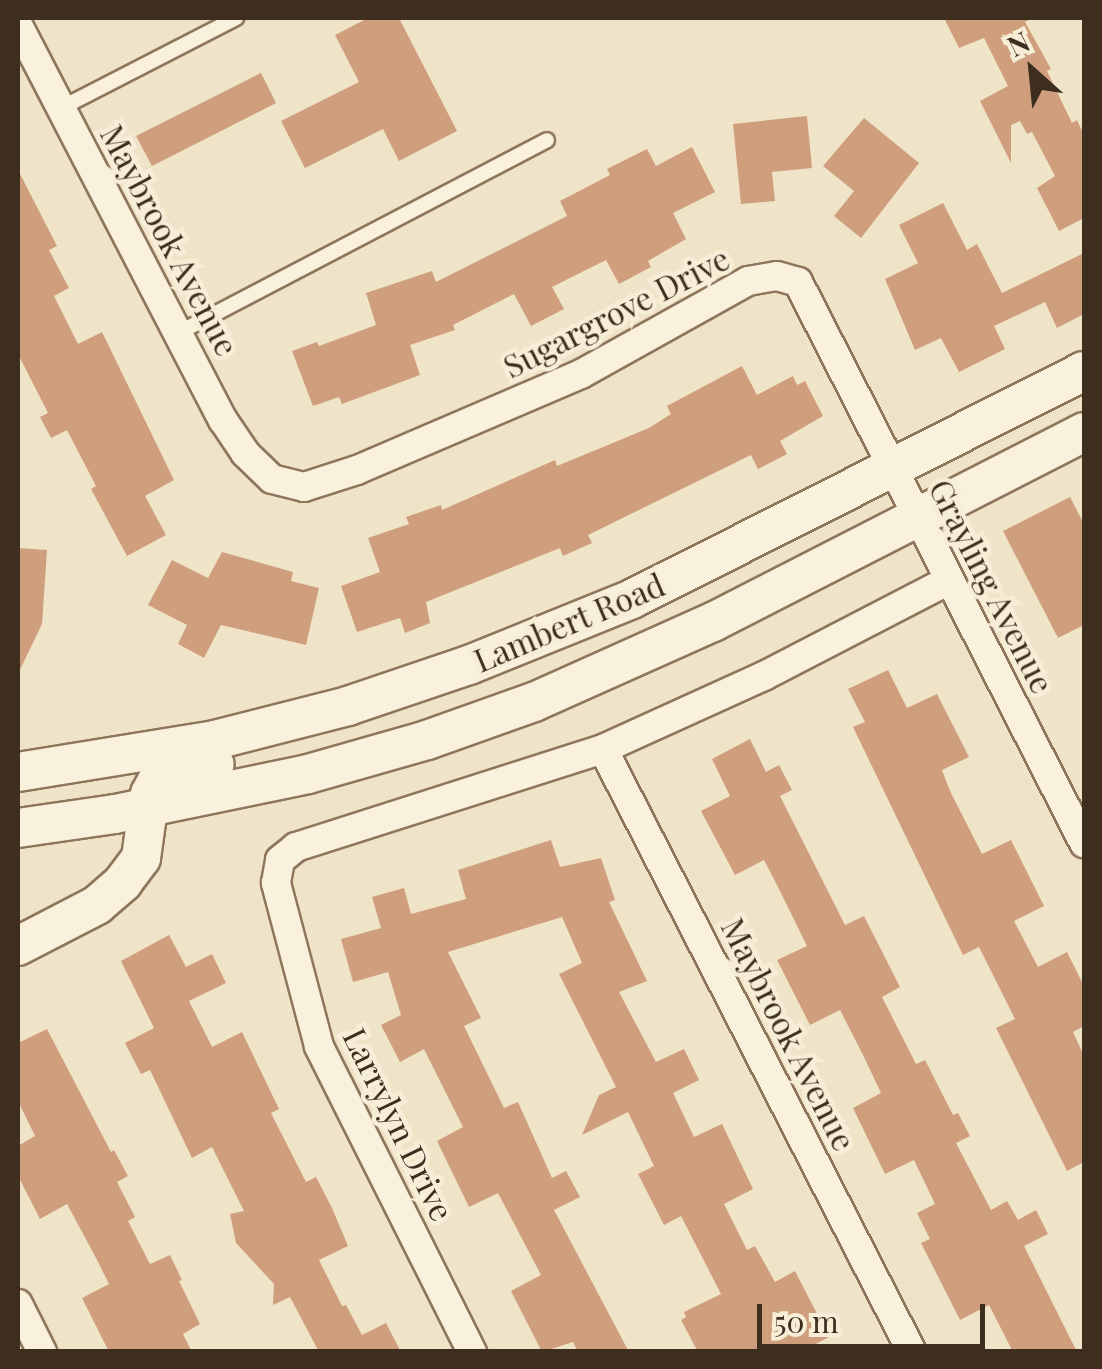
<!DOCTYPE html>
<style>
body{margin:0}
#map{position:relative;width:1102px;height:1369px;overflow:hidden;background:#f0e4c8;font-family:"Playfair Display",serif}
div>[style]{position:absolute}
.building>*{inset:0;background:#cf9f7d}
.roads{filter:drop-shadow(2px 0 #8d765c) drop-shadow(-2px 0 #8d765c) drop-shadow(0 2px #8d765c) drop-shadow(0 -2px #8d765c)}
.lane>*{height:14px;margin:-7px;padding:0 7px;transform-origin:7px;border-radius:7px;background:#faf1dc}
.street>*{height:28px;margin:-14px;padding:0 14px;transform-origin:14px;border-radius:14px;background:#faf1dc}
.secondary>*{height:38px;margin:-19px;padding:0 19px;transform-origin:19px;border-radius:19px;background:#faf1dc}
span{translate:-50% -50%;white-space:nowrap;text-align:center;line-height:1.15;-webkit-text-stroke:9px #f7eed8;paint-order:stroke}
.street-label{font-size:32px;color:#3d2e20}
.frame{position:absolute;inset:0;border:20px solid #3d2e20;pointer-events:none}
.north{position:absolute;left:982px;top:20px;width:100px;height:100px;-webkit-text-stroke:8px #f7eed8;paint-order:stroke;rotate:333deg;font-size:28px;font-weight:700;line-height:40px;text-align:center;color:#3d2e20}
.north::after{content:'';display:block;margin:auto;width:35px;height:45px;background:#3d2e20;clip-path:polygon(50% 0,100% 100%,50% 72%,0 100%)}
.scale{position:absolute;left:757px;top:1304px;width:228px;height:45px;box-sizing:border-box;border:5px solid #3d2e20;border-top:0;padding-left:12px;font-size:30px;line-height:35px;white-space:nowrap;color:#3d2e20;-webkit-text-stroke:8px #f7eed8;paint-order:stroke}
</style>
<div id="map">
<div class="building">
<div style="clip-path:polygon(368px 18px,399px 18px,457px 131px,399px 161px,383px 129px,305px 168px,281px 121px,359px 82px,335px 35px)"></div>
<div style="clip-path:polygon(944px 18px,1032px 18px,1025px 22px,1051px 69px,1047px 71px,1072px 123px,1077px 120px,1084px 135px,1084px 218px,1059px 231px,1037px 188px,1055px 176px,1032px 132px,1027px 134px,1020px 121px,1011px 125px,1011px 163px,980px 101px,1008px 86px,984px 38px,959px 48px)"></div>
<div style="clip-path:polygon(261px 73px,276px 103px,152px 166px,136px 136px)"></div>
<div style="clip-path:polygon(807px 116px,812px 168px,772px 172px,775px 201px,741px 204px,733px 124px)"></div>
<div style="clip-path:polygon(864px 118px,919px 163px,861px 238px,834px 216px,854px 191px,823px 166px)"></div>
<div style="clip-path:polygon(692px 147px,715px 192px,673px 213px,686px 239px,648px 261px,651px 267px,619px 284px,606px 260px,552px 287px,564px 309px,531px 326px,514px 294px,453px 325px,455px 330px,410px 345px,420px 375px,342px 404px,339px 397px,313px 406px,292px 351px,317px 342px,319px 346px,376px 325px,366px 293px,432px 271px,436px 282px,567px 216px,560px 201px,610px 175px,607px 169px,647px 149px,656px 166px)"></div>
<div style="clip-path:polygon(18px 170px,57px 246px,49px 250px,69px 288px,54px 296px,78px 344px,102px 332px,174px 480px,145px 496px,166px 535px,127px 556px,91px 489px,96px 486px,67px 430px,51px 438px,40px 417px,48px 413px,18px 354px)"></div>
<div style="clip-path:polygon(943px 203px,967px 250px,977px 244px,1002px 293px,1084px 253px,1084px 314px,1057px 328px,1045px 302px,994px 326px,1005px 349px,959px 372px,941px 338px,915px 350px,885px 279px,918px 263px,899px 225px)"></div>
<div style="clip-path:polygon(742px 366px,757px 395px,793px 376px,797px 385px,805px 381px,823px 416px,780px 441px,787px 454px,758px 469px,751px 455px,588px 535px,592px 543px,563px 556px,560px 548px,426px 602px,430px 623px,405px 633px,400px 618px,357px 632px,341px 586px,380px 572px,368px 538px,409px 524px,406px 517px,441px 505px,442px 510px,555px 460px,557px 466px,649px 428px,671px 414px,667px 406px)"></div>
<div style="clip-path:polygon(1070px 497px,1084px 524px,1084px 625px,1058px 638px,1003px 531px)"></div>
<div style="clip-path:polygon(18px 548px,47px 550px,42px 624px,18px 674px)"></div>
<div style="clip-path:polygon(222px 552px,293px 572px,291px 581px,319px 588px,306px 645px,221px 625px,204px 658px,178px 644px,187px 625px,148px 605px,172px 560px,208px 578px)"></div>
<div style="clip-path:polygon(888px 670px,907px 708px,937px 694px,969px 757px,942px 770px,950px 791px,982px 854px,1011px 840px,1044px 906px,1014px 921px,1038px 967px,1067px 952px,1084px 986px,1084px 1026px,1073px 1032px,1084px 1056px,1084px 1162px,1067px 1171px,996px 1028px,1015px 1019px,979px 947px,963px 955px,853px 727px,865px 722px,848px 689px)"></div>
<div style="clip-path:polygon(750px 739px,766px 772px,779px 765px,792px 790px,780px 796px,845px 925px,864px 916px,900px 987px,882px 997px,916px 1064px,925px 1060px,953px 1115px,958px 1113px,970px 1136px,956px 1143px,991px 1210px,1007px 1201px,1018px 1220px,1036px 1210px,1048px 1234px,1024px 1246px,1077px 1352px,1013px 1352px,989px 1305px,960px 1320px,921px 1243px,930px 1239px,917px 1213px,935px 1204px,914px 1160px,885px 1174px,853px 1108px,881px 1093px,863px 1055px,840px 1010px,810px 1025px,777px 960px,807px 946px,778px 887px,764px 860px,735px 875px,701px 811px,730px 796px,712px 759px)"></div>
<div style="clip-path:polygon(551px 840px,560px 867px,601px 858px,615px 900px,609px 902px,647px 981px,619px 992px,656px 1062px,684px 1049px,699px 1080px,673px 1093px,694px 1137px,722px 1124px,753px 1189px,724px 1204px,747px 1250px,755px 1246px,775px 1282px,795px 1271px,829px 1337px,800px 1352px,698px 1352px,681px 1320px,686px 1317px,684px 1312px,721px 1294px,681px 1216px,664px 1225px,638px 1174px,654px 1166px,628px 1112px,582px 1135px,599px 1095px,616px 1087px,559px 974px,582px 963px,562px 917px,448px 952px,481px 1018px,464px 1026px,504px 1108px,518px 1102px,552px 1178px,566px 1171px,580px 1197px,554px 1210px,629px 1352px,578px 1352px,573px 1342px,542px 1352px,511px 1291px,541px 1275px,498px 1193px,469px 1207px,437px 1141px,463px 1127px,424px 1049px,400px 1062px,381px 1025px,401px 1015px,388px 972px,353px 982px,341px 939px,381px 928px,372px 897px,404px 888px,411px 914px,466px 899px,458px 870px)"></div>
<div style="clip-path:polygon(169px 935px,186px 967px,212px 954px,226px 983px,189px 1001px,212px 1047px,242px 1032px,279px 1109px,271px 1113px,306px 1182px,316px 1177px,332px 1208px,348px 1246px,319px 1260px,342px 1306px,346px 1305px,362px 1335px,386px 1323px,401px 1352px,319px 1352px,290px 1297px,273px 1305px,274px 1284px,236px 1243px,230px 1214px,244px 1211px,212px 1147px,192px 1158px,150px 1070px,141px 1074px,125px 1043px,154px 1028px,121px 961px)"></div>
<div style="clip-path:polygon(47px 1029px,111px 1152px,114px 1150px,128px 1176px,117px 1182px,135px 1217px,128px 1221px,150px 1264px,170px 1255px,182px 1280px,179px 1281px,200px 1324px,183px 1334px,192px 1352px,109px 1352px,82px 1298px,109px 1284px,95px 1256px,67px 1204px,40px 1219px,18px 1176px,18px 1146px,35px 1136px,18px 1101px,18px 1043px)"></div>
</div>
<div class="roads">
<div class="lane">
<div style="left:61px;top:108px;width:197px;rotate:-27.2deg"></div>
<div style="left:180px;top:332px;width:414px;rotate:-27.6deg"></div>
</div>
<div class="street">
<div style="left:18px;top:25px;width:445px;rotate:62.6deg"></div>
<div style="left:223px;top:420px;width:40px;rotate:56deg"></div>
<div style="left:245px;top:453px;width:37px;rotate:44deg"></div>
<div style="left:272px;top:479px;width:33px;rotate:14deg"></div>
<div style="left:304px;top:487px;width:56px;rotate:-17.8deg"></div>
<div style="left:357px;top:470px;width:244px;rotate:-23.2deg"></div>
<div style="left:581px;top:374px;width:191px;rotate:-29.1deg"></div>
<div style="left:748px;top:281px;width:29px;rotate:-10deg"></div>
<div style="left:777px;top:276px;width:22px;rotate:16deg"></div>
<div style="left:798px;top:282px;width:630px;rotate:62.99deg"></div>
<div style="left:603px;top:749px;width:678px;rotate:62.87deg"></div>
<div style="left:18px;top:1304px;width:54px;rotate:63.4deg"></div>
<div style="left:472px;top:1352px;width:342px;rotate:-116.6deg"></div>
<div style="left:319px;top:1046px;width:169px;rotate:-104.8deg"></div>
<div style="left:276px;top:883px;width:23px;rotate:-80deg"></div>
<div style="left:280px;top:860px;width:21px;rotate:-39deg"></div>
<div style="left:296px;top:847px;width:322px;rotate:-17.7deg"></div>
<div style="left:603px;top:749px;width:177px;rotate:-24.4deg"></div>
<div style="left:764px;top:676px;width:208px;rotate:-27.4deg"></div>
</div>
<div class="secondary">
<div style="left:18px;top:772px;width:200px;rotate:-9.2deg"></div>
<div style="left:215px;top:740px;width:137px;rotate:-14.3deg"></div>
<div style="left:348px;top:706px;width:128px;rotate:-18.7deg"></div>
<div style="left:469px;top:665px;width:176px;rotate:-22deg"></div>
<div style="left:632px;top:599px;width:506px;rotate:-26.77deg"></div>
<div style="left:18px;top:828px;width:98px;rotate:-8.2deg"></div>
<div style="left:115px;top:814px;width:197px;rotate:-11.7deg"></div>
<div style="left:308px;top:774px;width:124px;rotate:-15.9deg"></div>
<div style="left:427px;top:740px;width:114px;rotate:-19.6deg"></div>
<div style="left:534px;top:702px;width:196px;rotate:-24.1deg"></div>
<div style="left:713px;top:622px;width:417px;rotate:-27.1deg"></div>
<div style="left:18px;top:946px;width:89px;rotate:-27.4deg"></div>
<div style="left:97px;top:905px;width:35px;rotate:-41deg"></div>
<div style="left:123px;top:882px;width:30px;rotate:-53deg"></div>
<div style="left:141px;top:858px;width:65px;rotate:-82deg"></div>
<div style="left:150px;top:794px;width:15px;rotate:-62deg"></div>
<div style="left:157px;top:781px;width:60px;rotate:-16.3deg"></div>
</div>
</div>
<div class="street-label">
<span style="left:170px;top:240px;rotate:62deg">Maybrook Avenue</span>
<span style="left:616px;top:312px;rotate:-27deg">Sugargrove Drive</span>
<span style="left:992px;top:586px;rotate:63deg">Grayling Avenue</span>
<span style="left:569px;top:622px;rotate:-23deg">Lambert Road</span>
<span style="left:789px;top:1034px;rotate:63deg">Maybrook Avenue</span>
<span style="left:399px;top:1124px;rotate:64deg">Larrylyn Drive</span>
</div>
<div class="frame"></div>
<div class="north">N</div>
<div class="scale">50 m</div>
</div>
